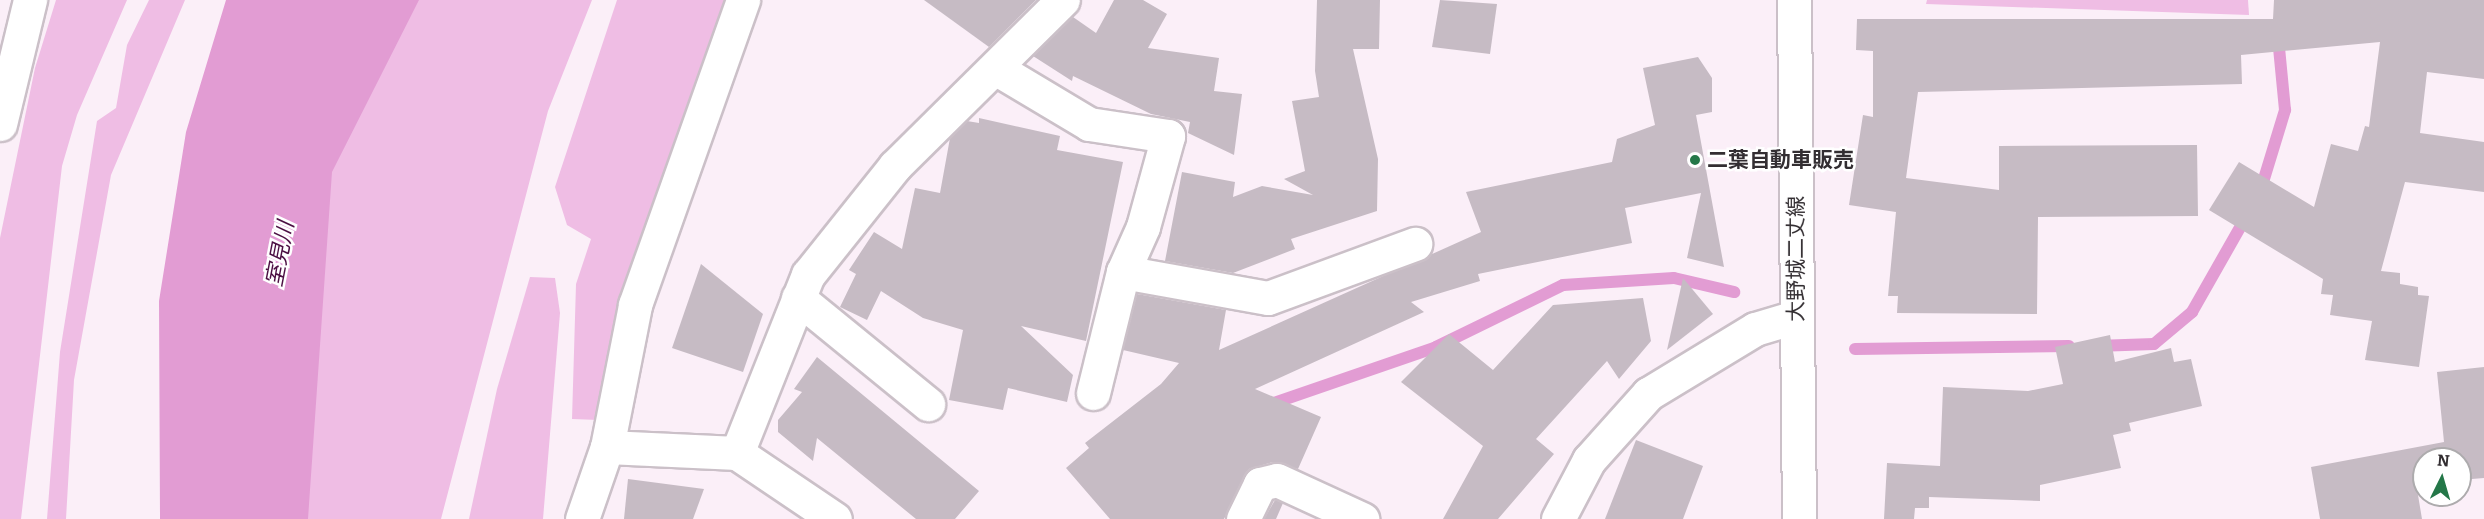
<!DOCTYPE html>
<meta charset="utf-8">
<style>
body{margin:0}
#map{position:relative;width:2484px;height:519px;overflow:hidden;background:#fbeff8;font-family:Bitter,"Noto Sans JP",serif}
div>[style]{position:absolute}
.green>*{inset:0;background:#efbde4}
.water>*{inset:0;background:#e29cd3}
.stream>*{height:12px;margin:-6px;padding:0 6px;transform-origin:6px;border-radius:6px;background:#e29cd3}
.building>*{inset:0;background:#c6bbc4}
.roads{filter:drop-shadow(2px 0 #cbc0c8) drop-shadow(-2px 0 #cbc0c8) drop-shadow(0 2px #cbc0c8) drop-shadow(0 -2px #cbc0c8)}
.minor>*{height:33px;margin:-16.5px;padding:0 16.5px;transform-origin:16.5px;border-radius:16.5px;background:#fff}
.tertiary>*{height:33px;margin:-16.5px;padding:0 16.5px;transform-origin:16.5px;border-radius:16.5px;background:#fff}
.primary>*{height:33px;margin:-16.5px;padding:0 16.5px;transform-origin:16.5px;border-radius:16.5px;background:#fff}
.dots>*{width:16px;height:16px;translate:-50% -50%;box-sizing:border-box;border:3px solid #fff;border-radius:50%}
span{translate:-50% -50%;white-space:nowrap;text-align:center;line-height:1.15;-webkit-text-stroke:5px #fff;paint-order:stroke}
.poi-label{font-size:21px;color:#332e32;font-weight:700}
.left{translate:0 -50%;text-align:left}
.street-label{font-size:21px;color:#332e32}
.water-label{font-size:22px;color:#4c0f43;font-style:italic}
.north{position:absolute;left:2412px;top:447px;width:60px;height:60px;box-sizing:border-box;background:#fff;border:2px solid #adabad;border-radius:50%;rotate:5deg;font-size:16px;font-weight:700;line-height:24px;text-align:center;color:#332e32}
.north::after{content:'';display:block;margin:auto;width:21px;height:27px;background:#247748;clip-path:polygon(50% 0,100% 100%,50% 72%,0 100%)}
</style>
<div id="map">
<div class="green">
<div style="clip-path:polygon(56px 0,127px 0,77px 115px,62px 166px,21px 519px,0 519px,0 238px,35px 68px)"></div>
<div style="clip-path:polygon(149px 0,185px 0,111px 175px,74px 380px,66px 519px,47px 519px,60px 352px,97px 121px,116px 108px,127px 45px)"></div>
<div style="clip-path:polygon(384px 0,592px 0,548px 111px,441px 519px,292px 519px,319px 191px)"></div>
<div style="clip-path:polygon(617px 0,727px 0,616px 328px,599px 420px,572px 419px,576px 284px,591px 239px,567px 225px,555px 187px)"></div>
<div style="clip-path:polygon(1927px 0,2248px 0,2249px 15px,1926px 4px)"></div>
<div style="clip-path:polygon(530px 277px,555px 278px,560px 313px,543px 519px,469px 519px,497px 389px)"></div>
</div>
<div class="water">
<div style="clip-path:polygon(226px 0,419px 0,332px 172px,308px 519px,160px 519px,159px 301px,186px 132px)"></div>
</div>
<div class="stream">
<div style="left:2260px;top:192px;width:86px;rotate:-73deg"></div>
<div style="left:2285px;top:110px;width:73px;rotate:-95.5deg"></div>
<div style="left:2096px;top:346px;width:58px;rotate:-2deg"></div>
<div style="left:2154px;top:344px;width:50px;rotate:-40.1deg"></div>
<div style="left:2192px;top:312px;width:112px;rotate:-60.4deg"></div>
<div style="left:1855px;top:349px;width:214px;rotate:-0.8deg"></div>
<div style="left:1268px;top:405px;width:178px;rotate:-19deg"></div>
<div style="left:1436px;top:347px;width:141px;rotate:-26deg"></div>
<div style="left:1563px;top:285px;width:111px;rotate:-3.6deg"></div>
<div style="left:1674px;top:278px;width:62px;rotate:13.1deg"></div>
</div>
<div class="building">
<div style="clip-path:polygon(924px 0,1036px 0,989px 47px)"></div>
<div style="clip-path:polygon(1114px 0,1143px 0,1167px 14px,1148px 48px,1219px 58px,1214px 91px,1242px 94px,1234px 155px,1188px 133px,1190px 122px,1151px 114px,1073px 76px,1072px 81px,1033px 56px,1073px 17px,1096px 33px)"></div>
<div style="clip-path:polygon(1317px 0,1380px 0,1379px 49px,1353px 49px,1378px 159px,1377px 211px,1291px 239px,1295px 249px,1233px 273px,1165px 261px,1182px 172px,1235px 182px,1233px 197px,1262px 186px,1313px 195px,1284px 179px,1305px 171px,1292px 101px,1319px 97px,1315px 71px)"></div>
<div style="clip-path:polygon(1440px 0,1497px 4px,1490px 54px,1432px 47px)"></div>
<div style="clip-path:polygon(2274px 0,2484px 0,2484px 79px,2427px 72px,2420px 133px,2484px 142px,2484px 192px,2405px 182px,2381px 271px,2400px 273px,2400px 284px,2418px 287px,2418px 295px,2429px 296px,2419px 367px,2365px 360px,2372px 321px,2330px 315px,2333px 295px,2321px 294px,2323px 279px,2209px 210px,2239px 162px,2314px 207px,2331px 144px,2358px 151px,2365px 126px,2369px 127px,2380px 42px,2241px 55px,2242px 84px,1918px 92px,1906px 178px,1999px 190px,1999px 146px,2197px 145px,2198px 216px,2038px 217px,2037px 314px,1897px 313px,1898px 296px,1888px 296px,1896px 212px,1849px 205px,1863px 115px,1873px 117px,1873px 51px,1856px 50px,1857px 19px,2273px 19px)"></div>
<div style="clip-path:polygon(1698px 57px,1712px 78px,1712px 112px,1696px 115px,1724px 267px,1687px 258px,1701px 193px,1625px 208px,1632px 243px,1478px 274px,1480px 281px,1411px 302px,1424px 312px,1255px 389px,1321px 417px,1298px 469px,1273px 462px,1249px 469px,1224px 519px,1110px 519px,1066px 468px,1089px 448px,1085px 443px,1161px 384px,1179px 363px,1123px 350px,1137px 294px,1226px 310px,1219px 350px,1481px 232px,1466px 192px,1612px 162px,1617px 139px,1655px 125px,1643px 68px)"></div>
<div style="clip-path:polygon(979px 118px,1060px 136px,1057px 150px,1123px 162px,1086px 341px,1021px 326px,1073px 375px,1067px 402px,1008px 388px,1003px 410px,949px 400px,963px 330px,923px 318px,881px 291px,867px 320px,840px 307px,856px 274px,849px 270px,874px 232px,902px 249px,915px 188px,940px 193px,950px 138px,967px 121px,979px 123px)"></div>
<div style="clip-path:polygon(701px 264px,763px 314px,743px 372px,672px 348px)"></div>
<div style="clip-path:polygon(1683px 278px,1713px 314px,1667px 350px)"></div>
<div style="clip-path:polygon(1643px 298px,1651px 341px,1619px 379px,1607px 361px,1536px 439px,1554px 454px,1498px 519px,1443px 519px,1483px 446px,1401px 382px,1449px 334px,1493px 370px,1553px 305px)"></div>
<div style="clip-path:polygon(2110px 335px,2115px 362px,2171px 348px,2174px 362px,2191px 359px,2202px 406px,2129px 423px,2131px 431px,2113px 435px,2121px 468px,2040px 485px,2040px 501px,1929px 497px,1929px 508px,1915px 508px,1914px 519px,1884px 519px,1887px 463px,1940px 466px,1943px 387px,2028px 391px,2063px 384px,2055px 347px)"></div>
<div style="clip-path:polygon(817px 357px,979px 491px,955px 519px,916px 519px,817px 438px,813px 461px,778px 432px,778px 420px,802px 392px,794px 389px)"></div>
<div style="clip-path:polygon(2484px 367px,2484px 478px,2460px 480px,2460px 459px,2424px 459px,2424px 483px,2416px 483px,2422px 519px,2320px 519px,2311px 467px,2444px 442px,2437px 372px)"></div>
<div style="clip-path:polygon(1636px 440px,1703px 466px,1683px 519px,1605px 519px)"></div>
<div style="clip-path:polygon(628px 479px,704px 489px,693px 519px,624px 519px)"></div>
<div style="clip-path:polygon(1275px 500px,1283px 503px,1276px 519px,1264px 519px)"></div>
</div>
<div class="roads">
<div class="minor">
<div style="left:997px;top:69px;width:107px;rotate:30.9deg"></div>
<div style="left:1089px;top:124px;width:80px;rotate:8.6deg"></div>
<div style="left:1168px;top:136px;width:94px;rotate:105.4deg"></div>
<div style="left:1143px;top:227px;width:49px;rotate:114deg"></div>
<div style="left:1123px;top:272px;width:147px;rotate:10.2deg"></div>
<div style="left:1268px;top:298px;width:157px;rotate:-20.2deg"></div>
<div style="left:798px;top:298px;width:168px;rotate:39.2deg"></div>
<div style="left:1093px;top:393px;width:125px;rotate:-76.1deg"></div>
<div style="left:607px;top:447px;width:130px;rotate:2.6deg"></div>
<div style="left:737px;top:453px;width:118px;rotate:34deg"></div>
<div style="left:737px;top:453px;width:192px;rotate:-68.3deg"></div>
<div style="left:808px;top:275px;width:139px;rotate:-51.4deg"></div>
<div style="left:895px;top:166px;width:236px;rotate:-44.7deg"></div>
<div style="left:582px;top:519px;width:76px;rotate:-70.9deg"></div>
<div style="left:607px;top:447px;width:145px;rotate:-78.8deg"></div>
<div style="left:635px;top:305px;width:324px;rotate:-70.5deg"></div>
<div style="left:1243px;top:519px;width:39px;rotate:-64deg"></div>
<div style="left:1260px;top:484px;width:17px;rotate:-13deg"></div>
<div style="left:1277px;top:480px;width:94px;rotate:24.6deg"></div>
<div style="left:1558px;top:519px;width:67px;rotate:-62.3deg"></div>
<div style="left:1589px;top:460px;width:89px;rotate:-48.2deg"></div>
<div style="left:1648px;top:394px;width:125px;rotate:-31.3deg"></div>
<div style="left:1755px;top:329px;width:42px;rotate:-16.7deg"></div>
</div>
<div class="tertiary">
<div style="left:0;top:124px;width:128px;rotate:-76.4deg"></div>
</div>
<div class="primary">
<div style="left:1794px;top:0;width:519px;rotate:89.45deg"></div>
</div>
</div>
<div class="dots">
<div style="left:1695px;top:160px;background:#247748"></div>
</div>
<div class="poi-label">
<span class="left" style="left:1707px;top:160px">二葉自動車販売</span>
</div>
<div class="street-label">
<span style="left:1796px;top:259px;rotate:-90deg">大野城二丈線</span>
</div>
<div class="water-label">
<span style="left:280px;top:254px;rotate:-79deg">室見川</span>
</div>
<div class="north">N</div>
</div>
